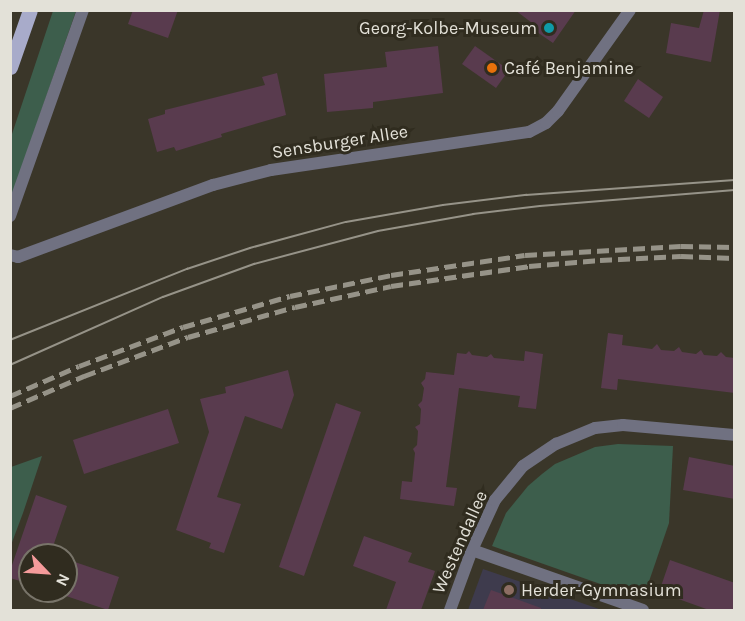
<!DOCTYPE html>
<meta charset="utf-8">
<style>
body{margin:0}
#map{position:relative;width:745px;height:621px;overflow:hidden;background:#3a3629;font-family:Karla,sans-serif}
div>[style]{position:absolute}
.education>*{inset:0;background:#3e3b4d}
.green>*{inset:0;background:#3d5e4c}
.building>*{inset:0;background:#593b4e}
.street>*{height:12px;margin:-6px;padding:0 6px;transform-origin:6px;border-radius:6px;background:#707181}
.primary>*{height:15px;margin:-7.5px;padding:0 7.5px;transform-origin:7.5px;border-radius:7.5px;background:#a8abca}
.tram>*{height:1.5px;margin:-0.75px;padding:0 0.75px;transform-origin:0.75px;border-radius:0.75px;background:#969388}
.rail>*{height:4.5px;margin-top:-2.25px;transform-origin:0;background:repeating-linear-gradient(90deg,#969388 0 12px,transparent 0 18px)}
.dots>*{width:16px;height:16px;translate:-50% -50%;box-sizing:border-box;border:3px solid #302c1f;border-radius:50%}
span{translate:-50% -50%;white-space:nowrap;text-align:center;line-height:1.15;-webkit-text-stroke:6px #302c1f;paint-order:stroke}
.poi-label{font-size:18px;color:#e3e1d8}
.right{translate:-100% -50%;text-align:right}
.left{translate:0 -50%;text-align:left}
.street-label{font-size:18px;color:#e3e1d8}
.frame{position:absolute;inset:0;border:12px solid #e3e1d8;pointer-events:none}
.north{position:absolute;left:18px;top:543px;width:60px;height:60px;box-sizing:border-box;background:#302c1f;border:2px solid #787469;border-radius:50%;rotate:115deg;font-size:16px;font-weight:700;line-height:24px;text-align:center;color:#e3e1d8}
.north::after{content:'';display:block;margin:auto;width:21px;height:27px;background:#f59b9b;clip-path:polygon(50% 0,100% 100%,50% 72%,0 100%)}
</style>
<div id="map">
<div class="education">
<div style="clip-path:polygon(483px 569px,602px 610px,468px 610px)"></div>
</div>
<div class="green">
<div style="clip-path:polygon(53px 11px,76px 11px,11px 198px,11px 137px)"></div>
<div style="clip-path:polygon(618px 444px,673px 446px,669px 523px,643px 599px,492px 546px,506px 513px,528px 486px,542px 474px,555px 464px,595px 447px)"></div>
<div style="clip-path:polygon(42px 456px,23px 513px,11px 545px,11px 467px)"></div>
</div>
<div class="building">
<div style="clip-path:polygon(133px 10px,178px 10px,168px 38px,128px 24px)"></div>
<div style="clip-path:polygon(515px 10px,576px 10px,553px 43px,534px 30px,536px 26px)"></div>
<div style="clip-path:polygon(704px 10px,720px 10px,711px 62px,666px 53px,671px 23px,699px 28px)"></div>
<div style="clip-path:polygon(438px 46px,443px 93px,373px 102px,373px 108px,327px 112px,324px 74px,387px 67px,385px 52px)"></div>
<div style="clip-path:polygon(475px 46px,509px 70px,496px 88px,462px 64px)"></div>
<div style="clip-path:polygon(277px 73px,286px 115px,221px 134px,222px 137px,176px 151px,174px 147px,157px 152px,148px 119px,165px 114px,165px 110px,265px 85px,262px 77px)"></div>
<div style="clip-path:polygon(638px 79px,663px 97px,649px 118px,624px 101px)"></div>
<div style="clip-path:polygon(608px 333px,623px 335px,622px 345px,652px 349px,657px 344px,661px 350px,674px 351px,679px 347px,682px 352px,696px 354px,701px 350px,704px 355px,717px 356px,721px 352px,726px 357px,735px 358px,735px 393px,618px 379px,617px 390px,601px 388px)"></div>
<div style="clip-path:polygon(469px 351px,472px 355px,487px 357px,491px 354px,494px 358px,524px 361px,525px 351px,543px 354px,536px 409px,518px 407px,520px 396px,459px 388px,446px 487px,457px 488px,454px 506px,400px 499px,402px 481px,412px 482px,415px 453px,413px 449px,417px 445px,418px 431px,415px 427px,420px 424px,421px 409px,418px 405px,422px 401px,424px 388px,421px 383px,425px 379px,426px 372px,454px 375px,457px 353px,466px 354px)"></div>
<div style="clip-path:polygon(288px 370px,294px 395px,282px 429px,245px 416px,217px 497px,241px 504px,224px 553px,209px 548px,211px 543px,176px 530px,209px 432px,200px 399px,226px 393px,225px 387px)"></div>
<div style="clip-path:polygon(336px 403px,361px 412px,304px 576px,279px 567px)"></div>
<div style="clip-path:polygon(168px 409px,179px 443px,84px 474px,73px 440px)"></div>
<div style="clip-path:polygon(689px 457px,735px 466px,735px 499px,683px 490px)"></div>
<div style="clip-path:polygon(36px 495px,67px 506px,50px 555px,30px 555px,30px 584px,10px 578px,10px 571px)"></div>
<div style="clip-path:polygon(364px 536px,412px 553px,408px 562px,435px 571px,421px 610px,386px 610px,396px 582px,353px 566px)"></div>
<div style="clip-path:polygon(66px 559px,119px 577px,108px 610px,66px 596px)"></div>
<div style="clip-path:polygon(670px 560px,735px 583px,735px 610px,709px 610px,659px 592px)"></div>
<div style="clip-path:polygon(491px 590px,541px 608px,541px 610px,483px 610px)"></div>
</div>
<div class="street">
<div style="left:10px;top:216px;width:219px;rotate:-70.5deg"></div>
<div style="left:10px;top:255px;width:8px;rotate:14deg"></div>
<div style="left:18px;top:257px;width:208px;rotate:-20.3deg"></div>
<div style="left:213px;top:185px;width:60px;rotate:-14.5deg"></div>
<div style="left:271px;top:170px;width:261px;rotate:-8.4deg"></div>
<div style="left:529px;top:132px;width:19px;rotate:-28deg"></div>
<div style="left:546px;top:123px;width:17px;rotate:-45deg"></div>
<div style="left:558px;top:111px;width:124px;rotate:-54.5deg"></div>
<div style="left:472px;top:550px;width:181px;rotate:19.3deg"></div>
<div style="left:450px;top:610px;width:64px;rotate:-69.9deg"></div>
<div style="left:472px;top:550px;width:55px;rotate:-65.3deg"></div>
<div style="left:495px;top:500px;width:44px;rotate:-50.5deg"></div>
<div style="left:523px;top:466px;width:40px;rotate:-34deg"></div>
<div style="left:556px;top:444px;width:42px;rotate:-22.3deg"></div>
<div style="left:595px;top:428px;width:28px;rotate:-6deg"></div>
<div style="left:623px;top:425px;width:111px;rotate:5.1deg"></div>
</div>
<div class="primary">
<div style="left:10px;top:67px;width:60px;rotate:-70.7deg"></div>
</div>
<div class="tram">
<div style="left:10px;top:340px;width:191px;rotate:-21.9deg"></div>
<div style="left:187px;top:269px;width:66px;rotate:-18.4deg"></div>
<div style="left:250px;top:248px;width:99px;rotate:-15.2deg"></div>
<div style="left:346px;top:222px;width:98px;rotate:-9.9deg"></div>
<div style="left:443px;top:205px;width:84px;rotate:-6.9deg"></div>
<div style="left:526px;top:195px;width:209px;rotate:-4.1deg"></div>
<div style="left:10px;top:365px;width:167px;rotate:-24deg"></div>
<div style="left:163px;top:297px;width:97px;rotate:-19.9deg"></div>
<div style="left:254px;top:264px;width:128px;rotate:-14.9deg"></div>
<div style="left:378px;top:231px;width:97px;rotate:-10.1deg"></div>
<div style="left:473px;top:214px;width:67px;rotate:-6.8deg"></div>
<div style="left:540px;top:206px;width:195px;rotate:-4.7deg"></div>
</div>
<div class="rail">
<div style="left:10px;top:396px;width:75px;rotate:-23.5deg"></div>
<div style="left:79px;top:366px;width:111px;rotate:-20.6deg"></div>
<div style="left:183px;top:327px;width:111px;rotate:-16.2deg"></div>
<div style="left:290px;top:296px;width:103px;rotate:-11.7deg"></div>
<div style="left:391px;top:275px;width:135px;rotate:-8.5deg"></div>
<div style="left:525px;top:255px;width:156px;rotate:-3.3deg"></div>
<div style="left:681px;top:246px;width:53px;rotate:1.1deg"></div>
<div style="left:10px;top:408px;width:81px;rotate:-23.4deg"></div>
<div style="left:84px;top:376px;width:111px;rotate:-20.6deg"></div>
<div style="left:188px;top:337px;width:111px;rotate:-15.7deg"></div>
<div style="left:295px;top:307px;width:98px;rotate:-12.3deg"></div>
<div style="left:391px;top:286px;width:139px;rotate:-8.2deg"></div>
<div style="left:529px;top:266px;width:71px;rotate:-4.8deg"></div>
<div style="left:600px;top:260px;width:81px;rotate:-2.8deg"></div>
<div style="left:681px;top:256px;width:53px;rotate:2.2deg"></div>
</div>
<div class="dots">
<div style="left:549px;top:28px;background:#0f9aa8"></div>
<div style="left:492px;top:68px;background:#e8710a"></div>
<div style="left:509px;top:590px;background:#8d6e63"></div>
</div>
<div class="poi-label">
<span class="right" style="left:537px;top:28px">Georg-Kolbe-Museum</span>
<span class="left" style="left:504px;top:68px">Café Benjamine</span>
<span class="left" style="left:521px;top:590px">Herder-Gymnasium</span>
</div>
<div class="street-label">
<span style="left:340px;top:142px;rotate:-9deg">Sensburger Allee</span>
<span style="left:460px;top:542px;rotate:-66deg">Westendallee</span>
</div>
<div class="frame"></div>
<div class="north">N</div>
</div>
